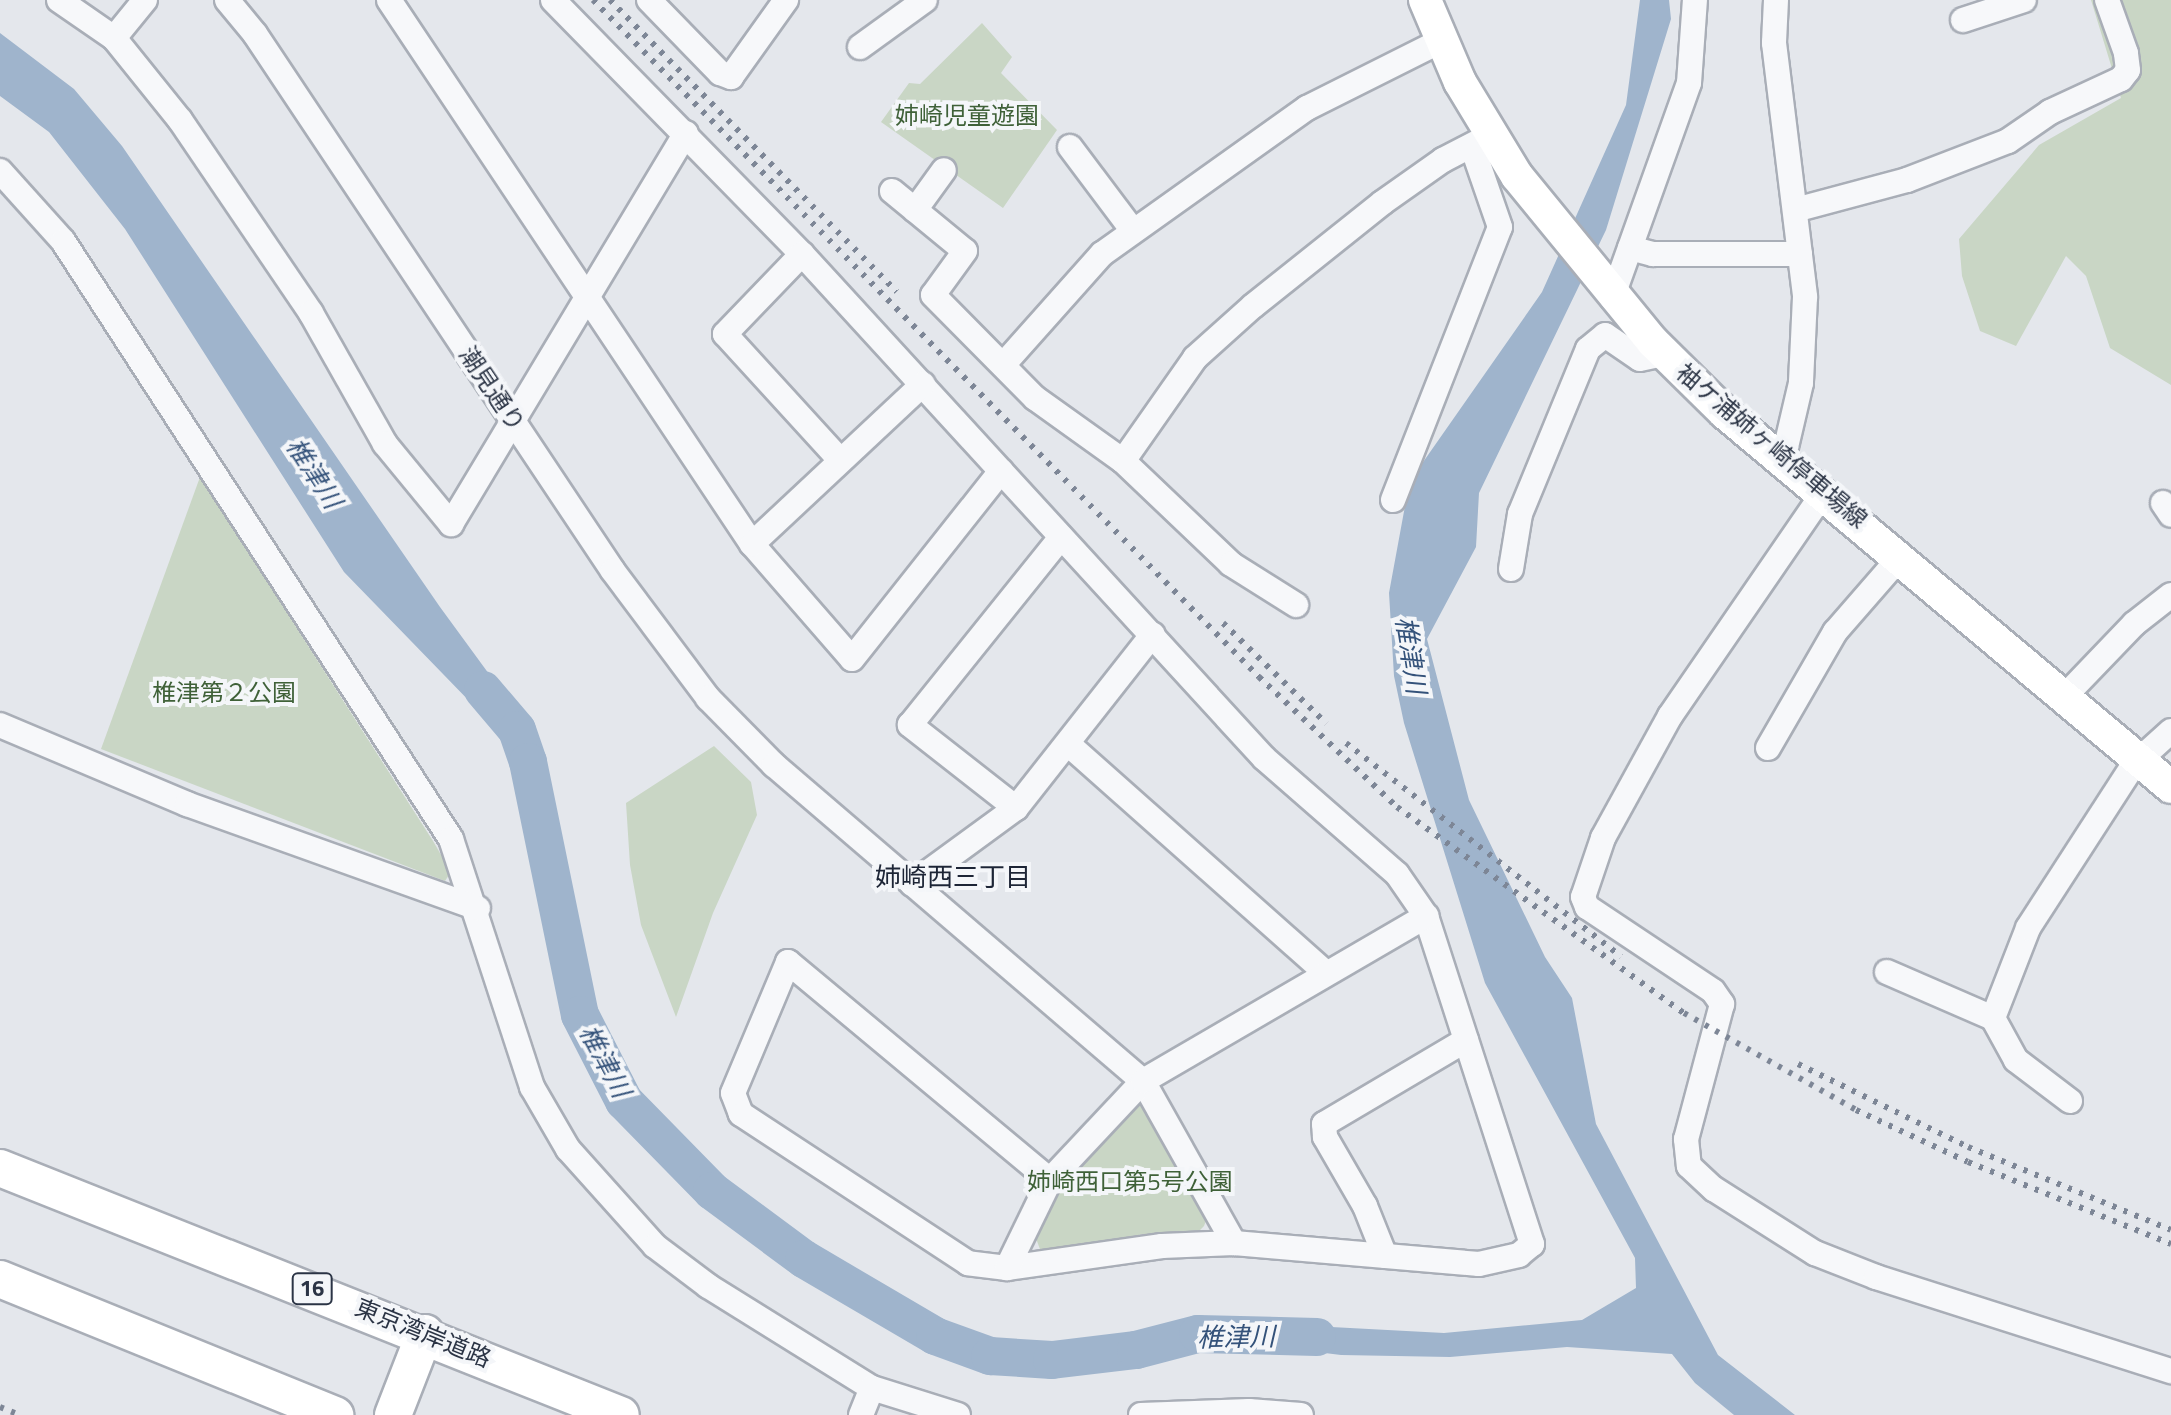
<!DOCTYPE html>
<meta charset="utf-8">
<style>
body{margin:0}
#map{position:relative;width:2171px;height:1415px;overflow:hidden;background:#e4e7ec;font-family:"Titillium Web","Noto Sans JP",sans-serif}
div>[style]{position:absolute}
.green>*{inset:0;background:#c9d6c5}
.water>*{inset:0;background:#9fb4cc}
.river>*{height:38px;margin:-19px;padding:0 19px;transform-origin:19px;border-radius:19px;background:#9fb4cc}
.roads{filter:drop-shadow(2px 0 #a9aeb7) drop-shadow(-2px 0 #a9aeb7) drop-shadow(0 2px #a9aeb7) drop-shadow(0 -2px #a9aeb7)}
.minor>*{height:24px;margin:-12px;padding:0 12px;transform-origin:12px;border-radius:12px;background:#f7f8fa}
.major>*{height:32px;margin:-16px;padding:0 16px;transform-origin:16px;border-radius:16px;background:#fff}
.highway>*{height:36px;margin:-18px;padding:0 18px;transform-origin:18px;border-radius:18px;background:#fff}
.rail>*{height:6px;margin-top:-3px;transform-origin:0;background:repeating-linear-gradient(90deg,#7d8696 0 4px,transparent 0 12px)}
span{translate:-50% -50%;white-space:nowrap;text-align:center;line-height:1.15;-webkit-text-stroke:8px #f4f6f9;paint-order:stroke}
.shield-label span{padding:2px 6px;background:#f4f6f9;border:2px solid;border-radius:6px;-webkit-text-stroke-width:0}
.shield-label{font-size:22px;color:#2b3445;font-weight:700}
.park-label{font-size:24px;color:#3f6138}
.street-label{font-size:24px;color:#2b3445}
.water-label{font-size:26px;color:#34527a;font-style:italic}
.neighbourhood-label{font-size:26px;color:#1d2536}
</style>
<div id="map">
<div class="green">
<div style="clip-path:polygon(2091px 0,2171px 0,2171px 385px,2110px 348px,2086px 276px,2066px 256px,2016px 346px,1980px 331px,1962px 276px,1959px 239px,2039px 145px,2121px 98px)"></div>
<div style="clip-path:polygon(982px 23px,1012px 57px,1001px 73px,1057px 130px,1003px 208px,881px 122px,909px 83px,920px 84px)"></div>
<div style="clip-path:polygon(200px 477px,433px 841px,451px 872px,445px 881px,101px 749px)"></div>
<div style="clip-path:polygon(714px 746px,751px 782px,757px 815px,713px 913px,676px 1017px,641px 925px,630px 865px,626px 803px)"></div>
<div style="clip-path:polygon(1142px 1099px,1207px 1218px,1204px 1226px,1197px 1233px,1144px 1234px,1041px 1252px,1034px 1233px,1057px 1189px)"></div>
</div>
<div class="water">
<div style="clip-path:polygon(1640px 0,1669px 0,1671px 19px,1606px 230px,1479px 493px,1476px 547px,1427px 639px,1469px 800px,1545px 957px,1572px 998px,1596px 1124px,1718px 1355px,1795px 1415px,1734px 1415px,1695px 1383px,1672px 1354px,1567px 1347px,1450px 1357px,1341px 1355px,1269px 1346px,1257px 1323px,1444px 1333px,1582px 1320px,1636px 1288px,1635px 1258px,1485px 983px,1404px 723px,1394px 676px,1389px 593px,1405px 506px,1421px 465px,1542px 292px,1626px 105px)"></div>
<div style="clip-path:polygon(0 33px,74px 89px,122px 146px,440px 607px,541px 745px,476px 708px,344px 572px,125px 229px,49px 132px,0 96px)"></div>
</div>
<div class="river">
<div style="left:483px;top:690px;width:52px;rotate:49.6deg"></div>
<div style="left:517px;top:730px;width:34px;rotate:71deg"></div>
<div style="left:528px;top:762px;width:258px;rotate:78.4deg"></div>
<div style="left:580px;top:1015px;width:97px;rotate:62.9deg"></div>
<div style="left:624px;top:1101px;width:126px;rotate:45.6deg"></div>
<div style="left:712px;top:1191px;width:114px;rotate:36.5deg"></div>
<div style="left:804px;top:1259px;width:152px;rotate:30.4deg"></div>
<div style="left:935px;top:1336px;width:59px;rotate:20deg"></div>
<div style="left:990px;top:1356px;width:62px;rotate:3.7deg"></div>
<div style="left:1052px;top:1360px;width:85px;rotate:-6.8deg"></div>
<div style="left:1136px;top:1350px;width:64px;rotate:-14.5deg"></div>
<div style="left:1198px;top:1334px;width:119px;rotate:1.4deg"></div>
</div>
<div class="roads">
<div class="minor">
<div style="left:59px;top:0;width:67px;rotate:34.6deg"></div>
<div style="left:114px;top:38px;width:105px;rotate:51.2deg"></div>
<div style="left:180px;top:120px;width:233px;rotate:55.8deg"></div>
<div style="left:311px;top:313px;width:150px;rotate:60.5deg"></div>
<div style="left:385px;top:444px;width:104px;rotate:50.5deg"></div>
<div style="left:451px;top:524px;width:456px;rotate:-59deg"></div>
<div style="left:227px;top:0;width:44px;rotate:50.5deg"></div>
<div style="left:255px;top:34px;width:645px;rotate:56.31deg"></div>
<div style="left:613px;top:571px;width:159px;rotate:53.2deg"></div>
<div style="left:708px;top:698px;width:94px;rotate:45.4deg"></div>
<div style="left:774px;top:765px;width:486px;rotate:40.6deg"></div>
<div style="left:1143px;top:1081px;width:186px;rotate:60.7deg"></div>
<div style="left:389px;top:0;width:654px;rotate:56.29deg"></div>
<div style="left:752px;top:544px;width:152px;rotate:49deg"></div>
<div style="left:852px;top:659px;width:240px;rotate:-51.6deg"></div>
<div style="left:553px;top:0;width:356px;rotate:45.6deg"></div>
<div style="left:802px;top:254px;width:684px;rotate:47.49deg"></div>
<div style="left:1264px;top:758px;width:176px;rotate:41.1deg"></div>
<div style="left:1397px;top:874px;width:51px;rotate:55.4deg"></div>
<div style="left:1426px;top:916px;width:345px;rotate:72.1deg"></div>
<div style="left:1532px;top:1244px;width:17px;rotate:140deg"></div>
<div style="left:1519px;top:1255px;width:41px;rotate:167.3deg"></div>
<div style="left:1479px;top:1264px;width:246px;rotate:-175.1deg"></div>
<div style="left:1234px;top:1243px;width:72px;rotate:177.6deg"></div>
<div style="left:1162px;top:1246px;width:157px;rotate:171.9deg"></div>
<div style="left:1007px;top:1268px;width:39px;rotate:-173deg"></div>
<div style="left:968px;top:1263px;width:272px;rotate:-146.7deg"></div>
<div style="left:741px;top:1114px;width:22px;rotate:-111deg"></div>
<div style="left:733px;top:1093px;width:142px;rotate:-67.2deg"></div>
<div style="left:788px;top:962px;width:341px;rotate:39.8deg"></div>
<div style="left:649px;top:0;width:102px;rotate:45.8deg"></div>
<div style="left:720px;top:73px;width:12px;rotate:20deg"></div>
<div style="left:731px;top:77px;width:95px;rotate:-54.5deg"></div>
<div style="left:1776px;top:0;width:43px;rotate:92.7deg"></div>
<div style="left:1774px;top:43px;width:256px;rotate:83deg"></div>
<div style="left:1805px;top:297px;width:86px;rotate:92.7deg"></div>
<div style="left:1801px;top:383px;width:79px;rotate:103.2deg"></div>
<div style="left:1963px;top:20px;width:64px;rotate:-18.2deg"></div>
<div style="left:114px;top:38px;width:49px;rotate:-50.8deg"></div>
<div style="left:860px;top:47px;width:80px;rotate:-35.9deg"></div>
<div style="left:1070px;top:147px;width:105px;rotate:53.1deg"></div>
<div style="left:0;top:171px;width:94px;rotate:48deg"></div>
<div style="left:63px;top:241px;width:713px;rotate:57.02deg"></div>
<div style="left:451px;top:839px;width:261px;rotate:71.9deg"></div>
<div style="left:532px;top:1087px;width:72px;rotate:59.9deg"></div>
<div style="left:568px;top:1149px;width:130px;rotate:48.1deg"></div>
<div style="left:655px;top:1246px;width:66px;rotate:37deg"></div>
<div style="left:708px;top:1286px;width:193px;rotate:31.9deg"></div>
<div style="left:872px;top:1388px;width:90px;rotate:17.4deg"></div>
<div style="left:892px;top:191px;width:94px;rotate:39.4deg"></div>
<div style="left:965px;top:251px;width:54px;rotate:126deg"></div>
<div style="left:933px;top:295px;width:145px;rotate:45.3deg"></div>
<div style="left:1035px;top:398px;width:108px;rotate:35.6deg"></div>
<div style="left:1123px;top:461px;width:149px;rotate:43.6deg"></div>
<div style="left:1231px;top:564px;width:77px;rotate:32.2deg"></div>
<div style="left:915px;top:210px;width:49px;rotate:-54.1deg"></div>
<div style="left:1795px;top:210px;width:116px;rotate:-15deg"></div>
<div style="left:1907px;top:180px;width:108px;rotate:-21.1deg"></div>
<div style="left:2008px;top:141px;width:51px;rotate:-34.6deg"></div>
<div style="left:2050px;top:112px;width:78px;rotate:-24.9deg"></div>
<div style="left:2121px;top:79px;width:11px;rotate:-52deg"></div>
<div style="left:2128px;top:70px;width:17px;rotate:-97deg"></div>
<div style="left:2126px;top:53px;width:56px;rotate:-109.7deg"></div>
<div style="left:1630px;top:248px;width:24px;rotate:15deg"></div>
<div style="left:1653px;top:254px;width:147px"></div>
<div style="left:802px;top:254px;width:111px;rotate:133.9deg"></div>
<div style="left:725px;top:334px;width:171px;rotate:47.6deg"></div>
<div style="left:1612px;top:298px;width:228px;rotate:-70.3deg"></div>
<div style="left:1689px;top:83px;width:83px;rotate:-85.9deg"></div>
<div style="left:1003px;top:365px;width:149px;rotate:-48.3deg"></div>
<div style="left:1102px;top:254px;width:252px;rotate:-35.5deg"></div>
<div style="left:1307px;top:108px;width:150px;rotate:-26.6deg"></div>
<div style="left:1123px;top:461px;width:126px;rotate:-55deg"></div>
<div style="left:1195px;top:358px;width:78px;rotate:-41.9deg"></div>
<div style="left:1253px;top:306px;width:165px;rotate:-38.6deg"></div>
<div style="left:1382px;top:203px;width:75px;rotate:-35.2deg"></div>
<div style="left:1443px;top:160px;width:54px;rotate:-27.5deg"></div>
<div style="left:1824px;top:492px;width:272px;rotate:124.5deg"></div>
<div style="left:1670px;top:716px;width:139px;rotate:118.8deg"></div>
<div style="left:1603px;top:838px;width:62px;rotate:108.7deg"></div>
<div style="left:1583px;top:897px;width:11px;rotate:68deg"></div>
<div style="left:1587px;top:907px;width:151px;rotate:33.7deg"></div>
<div style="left:1713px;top:991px;width:16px;rotate:55deg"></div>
<div style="left:1722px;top:1004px;width:140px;rotate:104.9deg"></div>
<div style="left:1686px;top:1139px;width:27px;rotate:84deg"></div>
<div style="left:1689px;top:1166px;width:34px;rotate:43deg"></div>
<div style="left:1714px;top:1189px;width:120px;rotate:32.4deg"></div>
<div style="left:1815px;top:1253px;width:66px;rotate:21.5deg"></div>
<div style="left:1876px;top:1277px;width:310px;rotate:17.7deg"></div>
<div style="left:1393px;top:500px;width:293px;rotate:-68.6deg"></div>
<div style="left:1500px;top:227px;width:86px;rotate:-109.1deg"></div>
<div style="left:2163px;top:503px;width:14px;rotate:56deg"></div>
<div style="left:752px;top:544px;width:234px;rotate:-43.1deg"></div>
<div style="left:1511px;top:569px;width:56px;rotate:-80.7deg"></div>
<div style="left:1520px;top:514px;width:178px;rotate:-67.6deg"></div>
<div style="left:1588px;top:349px;width:22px;rotate:-39deg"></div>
<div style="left:1605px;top:335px;width:42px;rotate:34.4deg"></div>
<div style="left:1640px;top:359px;width:25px;rotate:-12deg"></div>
<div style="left:2065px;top:696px;width:100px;rotate:-46.2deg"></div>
<div style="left:2134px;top:624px;width:47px;rotate:-38.1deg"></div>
<div style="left:0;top:725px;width:203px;rotate:22.9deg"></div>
<div style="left:187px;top:804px;width:309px;rotate:19.7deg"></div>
<div style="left:1068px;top:744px;width:344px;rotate:41.6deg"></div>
<div style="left:1768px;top:748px;width:134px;rotate:-60deg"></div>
<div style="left:1835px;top:632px;width:101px;rotate:-49deg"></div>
<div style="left:2139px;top:760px;width:43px;rotate:-42.2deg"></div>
<div style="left:1016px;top:808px;width:135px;rotate:-141.9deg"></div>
<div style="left:910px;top:725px;width:241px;rotate:-51.2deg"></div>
<div style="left:912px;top:884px;width:129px;rotate:-36.2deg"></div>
<div style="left:1016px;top:808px;width:221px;rotate:-51.8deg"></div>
<div style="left:1887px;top:972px;width:116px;rotate:23.5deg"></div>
<div style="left:2070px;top:1101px;width:68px;rotate:-142.8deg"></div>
<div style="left:2016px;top:1060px;width:48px;rotate:-118.7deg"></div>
<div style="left:1993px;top:1018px;width:97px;rotate:-68.7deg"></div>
<div style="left:2028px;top:928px;width:202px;rotate:-57.1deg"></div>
<div style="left:1385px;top:1256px;width:54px;rotate:-111.8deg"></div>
<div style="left:1365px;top:1206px;width:80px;rotate:-120.1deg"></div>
<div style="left:1325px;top:1137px;width:13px;rotate:-94deg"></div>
<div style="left:1324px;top:1124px;width:165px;rotate:-30.6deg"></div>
<div style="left:1007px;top:1268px;width:98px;rotate:-64deg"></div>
<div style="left:1050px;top:1180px;width:136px;rotate:-46.8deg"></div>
<div style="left:1143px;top:1081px;width:328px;rotate:-30.2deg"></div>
<div style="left:861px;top:1415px;width:29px;rotate:-68deg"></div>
<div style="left:1141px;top:1415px;width:108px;rotate:-2.1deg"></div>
<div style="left:1249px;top:1411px;width:52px;rotate:4.4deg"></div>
</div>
<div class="major">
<div style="left:1425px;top:0;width:89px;rotate:66.9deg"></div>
<div style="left:1460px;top:82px;width:110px;rotate:58.8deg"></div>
<div style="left:1517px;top:176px;width:215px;rotate:50.7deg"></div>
<div style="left:1653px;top:342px;width:101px;rotate:44.6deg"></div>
<div style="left:1725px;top:413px;width:582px;rotate:39.98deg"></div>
</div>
<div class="highway">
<div style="left:0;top:1168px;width:668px;rotate:21.69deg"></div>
<div style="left:0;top:1279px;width:362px;rotate:22.1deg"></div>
<div style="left:393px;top:1415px;width:88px;rotate:-68.7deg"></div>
</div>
</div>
<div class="rail">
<div style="left:593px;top:0;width:950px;rotate:45.47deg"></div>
<div style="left:1259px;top:677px;width:190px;rotate:43.3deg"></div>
<div style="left:1397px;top:807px;width:353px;rotate:35.7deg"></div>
<div style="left:1684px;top:1013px;width:197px;rotate:29.4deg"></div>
<div style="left:1856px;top:1110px;width:123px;rotate:24.9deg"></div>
<div style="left:1968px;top:1162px;width:219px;rotate:22deg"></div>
<div style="left:610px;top:0;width:409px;rotate:45.5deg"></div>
<div style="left:1223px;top:623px;width:144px;rotate:44.2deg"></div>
<div style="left:1346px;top:743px;width:348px;rotate:37.8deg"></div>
<div style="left:1798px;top:1064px;width:189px;rotate:26deg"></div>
<div style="left:1968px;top:1147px;width:219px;rotate:22.2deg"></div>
<div style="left:0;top:1407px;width:22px;rotate:22deg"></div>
</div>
<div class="shield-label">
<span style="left:312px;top:1289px">16</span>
</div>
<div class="park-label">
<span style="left:967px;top:116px">姉崎児童遊園</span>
<span style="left:224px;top:693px">椎津第２公園</span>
<span style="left:1130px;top:1182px">姉崎西口第5号公園</span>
</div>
<div class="street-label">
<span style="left:492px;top:389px;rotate:56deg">潮見通り</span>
<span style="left:1772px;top:446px;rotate:40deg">袖ケ浦姉ヶ崎停車場線</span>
<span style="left:423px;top:1333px;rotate:22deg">東京湾岸道路</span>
</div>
<div class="water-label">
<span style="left:314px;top:473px;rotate:57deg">椎津川</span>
<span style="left:1411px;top:655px;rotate:81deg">椎津川</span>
<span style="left:605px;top:1061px;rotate:62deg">椎津川</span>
<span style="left:1236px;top:1337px;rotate:-1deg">椎津川</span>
</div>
<div class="neighbourhood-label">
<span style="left:953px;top:877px">姉崎西三丁目</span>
</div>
</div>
